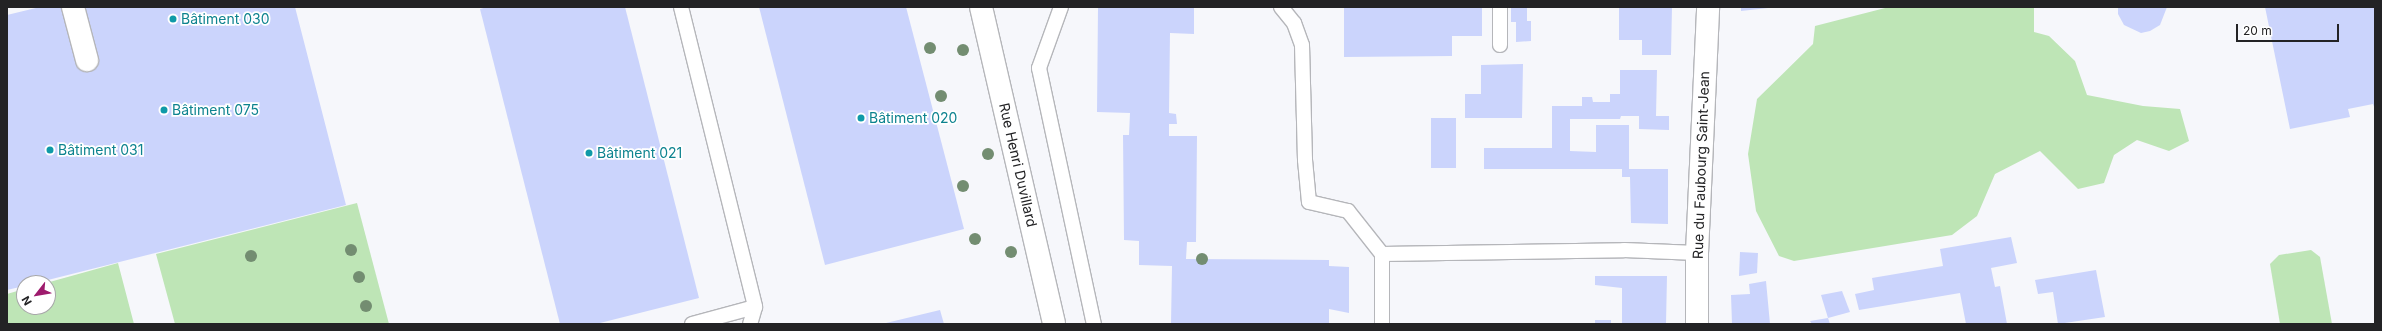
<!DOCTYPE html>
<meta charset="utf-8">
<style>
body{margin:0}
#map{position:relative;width:2382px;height:331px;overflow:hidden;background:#f6f7fb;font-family:Inter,sans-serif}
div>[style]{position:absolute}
.green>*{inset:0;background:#bee5b6}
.building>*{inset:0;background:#cbd4fc}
.roads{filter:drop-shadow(1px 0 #b5b6ba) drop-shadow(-1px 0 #b5b6ba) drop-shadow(0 1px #b5b6ba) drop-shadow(0 -1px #b5b6ba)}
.service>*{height:14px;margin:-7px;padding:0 7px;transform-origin:7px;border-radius:7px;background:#fff}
.minor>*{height:22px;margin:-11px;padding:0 11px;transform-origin:11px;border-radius:11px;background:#fff}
.primary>*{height:22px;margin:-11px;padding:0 11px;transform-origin:11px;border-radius:11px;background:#fff}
.trees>*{width:12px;height:12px;margin:-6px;border-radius:50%;background:#738d71}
.dots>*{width:11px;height:11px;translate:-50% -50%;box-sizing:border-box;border:2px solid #fff;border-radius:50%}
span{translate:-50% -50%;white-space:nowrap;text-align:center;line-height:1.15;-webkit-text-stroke:3.5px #fff;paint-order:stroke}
.culture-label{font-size:14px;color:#0d838f}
.left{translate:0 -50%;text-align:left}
.street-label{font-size:14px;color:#232325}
.frame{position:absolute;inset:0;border:8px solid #232325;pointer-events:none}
.north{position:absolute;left:16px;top:275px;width:40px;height:40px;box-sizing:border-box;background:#fff;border:1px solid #a7a7a8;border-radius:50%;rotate:239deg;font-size:11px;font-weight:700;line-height:16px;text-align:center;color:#232325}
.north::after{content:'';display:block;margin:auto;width:14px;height:18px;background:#9e1b6d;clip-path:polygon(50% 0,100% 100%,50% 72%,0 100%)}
.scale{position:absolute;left:2236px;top:24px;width:103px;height:18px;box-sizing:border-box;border:2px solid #232325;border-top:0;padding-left:5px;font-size:12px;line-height:14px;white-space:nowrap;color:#232325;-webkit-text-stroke:3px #fff;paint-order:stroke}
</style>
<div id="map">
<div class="green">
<div style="clip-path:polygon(1889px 7px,2034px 7px,2034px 32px,2049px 36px,2075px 61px,2087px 95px,2143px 106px,2180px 109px,2189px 141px,2169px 151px,2137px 140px,2114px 155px,2104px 183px,2078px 189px,2040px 151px,1995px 174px,1977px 216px,1952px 235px,1794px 261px,1779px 256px,1756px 211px,1748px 154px,1757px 99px,1813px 44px,1815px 26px)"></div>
<div style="clip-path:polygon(357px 203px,389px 324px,175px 324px,156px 254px)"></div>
<div style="clip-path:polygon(2311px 250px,2320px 257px,2332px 324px,2280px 324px,2270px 264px,2279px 255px)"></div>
<div style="clip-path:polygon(118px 263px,134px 324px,7px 324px,7px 294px,24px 289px,24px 307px,48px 307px,46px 283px)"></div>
</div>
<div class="building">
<div style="clip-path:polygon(40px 7px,295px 7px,346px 205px,36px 283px,24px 283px,24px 286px,7px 290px,7px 15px)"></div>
<div style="clip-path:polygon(487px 7px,625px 7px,699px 298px,596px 324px,560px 324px,480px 9px)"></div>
<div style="clip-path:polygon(759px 7px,906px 7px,964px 229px,825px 265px)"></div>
<div style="clip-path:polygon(1098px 7px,1194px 7px,1194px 34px,1170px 33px,1169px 113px,1176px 114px,1177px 124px,1169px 124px,1169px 136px,1197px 136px,1196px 242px,1187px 242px,1186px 259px,1329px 260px,1329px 266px,1349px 267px,1349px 313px,1329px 309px,1329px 324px,1171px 324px,1172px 266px,1139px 265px,1139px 241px,1124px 240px,1123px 135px,1129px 135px,1130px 113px,1097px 112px)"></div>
<div style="clip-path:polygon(1344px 7px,1482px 7px,1482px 36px,1452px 36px,1452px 56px,1344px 57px)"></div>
<div style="clip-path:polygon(1511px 7px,1527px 7px,1527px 21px,1531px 21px,1531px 41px,1516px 42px,1516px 22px,1511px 22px)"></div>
<div style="clip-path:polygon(1619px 7px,1672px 7px,1671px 55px,1642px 55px,1642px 40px,1619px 40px)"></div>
<div style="clip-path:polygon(1741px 7px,1768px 7px,1768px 8px,1741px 11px)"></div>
<div style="clip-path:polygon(2118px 7px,2167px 7px,2160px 25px,2150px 31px,2141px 33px,2124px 25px,2118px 14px)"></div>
<div style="clip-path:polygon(2265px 7px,2375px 7px,2375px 109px,2373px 104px,2348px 109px,2350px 117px,2290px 129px)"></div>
<div style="clip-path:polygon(1523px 64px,1522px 118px,1465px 118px,1465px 94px,1481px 94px,1481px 65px)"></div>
<div style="clip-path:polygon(1620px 70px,1657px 70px,1656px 116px,1669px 116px,1669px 130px,1639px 129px,1639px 116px,1621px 116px,1620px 119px,1570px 119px,1570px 151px,1596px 152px,1596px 125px,1629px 125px,1629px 169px,1668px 169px,1668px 224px,1631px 223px,1630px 177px,1622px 177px,1622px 169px,1484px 169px,1484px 148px,1552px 148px,1552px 106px,1582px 106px,1582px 97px,1592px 97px,1593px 102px,1610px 102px,1610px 94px,1620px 94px)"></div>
<div style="clip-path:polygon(1431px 118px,1456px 118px,1456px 168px,1431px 168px)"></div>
<div style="clip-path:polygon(2011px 237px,2017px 263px,1991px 268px,1995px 287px,2000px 286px,2007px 324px,1966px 324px,1960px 293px,1859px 310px,1855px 294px,1874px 290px,1872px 278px,1943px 266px,1940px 249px)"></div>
<div style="clip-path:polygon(1740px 252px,1758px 253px,1757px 273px,1739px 276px)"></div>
<div style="clip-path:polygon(2096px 270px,2105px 317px,2058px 324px,2053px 292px,2038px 294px,2035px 280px)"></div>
<div style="clip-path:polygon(1595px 276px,1667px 276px,1666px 324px,1622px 324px,1622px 288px,1595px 285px)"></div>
<div style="clip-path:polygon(1766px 281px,1770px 324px,1732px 324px,1731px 295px,1750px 294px,1749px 284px)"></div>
<div style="clip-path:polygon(1842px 291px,1850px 312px,1828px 318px,1821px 295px)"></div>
<div style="clip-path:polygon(940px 310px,944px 324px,886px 324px,886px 323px)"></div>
<div style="clip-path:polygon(1828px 318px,1830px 324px,1812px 324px,1810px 321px)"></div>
<div style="clip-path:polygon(1595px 320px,1611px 320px,1611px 324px,1595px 324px)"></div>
</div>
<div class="roads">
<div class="service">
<div style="left:681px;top:7px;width:309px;rotate:76.1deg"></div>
<div style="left:755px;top:307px;width:18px;rotate:106deg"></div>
<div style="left:1061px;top:7px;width:65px;rotate:109.8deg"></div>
<div style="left:1039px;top:68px;width:262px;rotate:77.9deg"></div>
<div style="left:1281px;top:7px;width:21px;rotate:51deg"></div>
<div style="left:1294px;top:23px;width:23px;rotate:70deg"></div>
<div style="left:1302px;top:45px;width:115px;rotate:88.5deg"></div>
<div style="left:1305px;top:160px;width:42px;rotate:84.6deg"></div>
<div style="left:1309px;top:202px;width:40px;rotate:13deg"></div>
<div style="left:1348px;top:211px;width:55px;rotate:51.7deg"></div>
<div style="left:1382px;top:254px;width:242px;rotate:-0.9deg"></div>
<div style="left:1624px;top:250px;width:73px;rotate:2.4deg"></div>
<div style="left:1500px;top:7px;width:38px;rotate:90deg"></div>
<div style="left:1382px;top:254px;width:70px;rotate:90deg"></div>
<div style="left:692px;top:324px;width:65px;rotate:-15.1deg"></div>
</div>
<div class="minor">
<div style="left:73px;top:7px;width:55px;rotate:75.2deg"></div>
<div style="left:981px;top:7px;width:325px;rotate:77deg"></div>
</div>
<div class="primary">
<div style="left:1697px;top:324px;width:71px;rotate:-90deg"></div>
<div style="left:1697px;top:253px;width:246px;rotate:-87.4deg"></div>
</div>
</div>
<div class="trees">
<div style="left:930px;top:48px"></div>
<div style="left:963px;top:50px"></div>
<div style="left:941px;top:96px"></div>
<div style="left:988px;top:154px"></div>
<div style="left:963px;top:186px"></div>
<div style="left:975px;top:239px"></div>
<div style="left:351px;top:250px"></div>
<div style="left:1011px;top:252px"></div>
<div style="left:251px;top:256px"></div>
<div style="left:1202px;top:259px"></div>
<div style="left:359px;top:277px"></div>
<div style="left:366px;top:306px"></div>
</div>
<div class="dots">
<div style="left:173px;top:19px;background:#0f9aa8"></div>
<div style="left:164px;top:110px;background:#0f9aa8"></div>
<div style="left:861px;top:118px;background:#0f9aa8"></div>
<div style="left:50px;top:150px;background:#0f9aa8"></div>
<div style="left:589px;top:153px;background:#0f9aa8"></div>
</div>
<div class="culture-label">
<span class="left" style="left:181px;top:19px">Bâtiment 030</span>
<span class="left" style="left:172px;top:110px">Bâtiment 075</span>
<span class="left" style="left:869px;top:118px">Bâtiment 020</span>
<span class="left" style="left:58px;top:150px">Bâtiment 031</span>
<span class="left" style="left:597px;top:153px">Bâtiment 021</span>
</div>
<div class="street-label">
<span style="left:1018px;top:165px;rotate:77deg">Rue Henri Duvillard</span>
<span style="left:1701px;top:165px;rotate:-88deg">Rue du Faubourg Saint-Jean</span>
</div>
<div class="frame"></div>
<div class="north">N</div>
<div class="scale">20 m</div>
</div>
